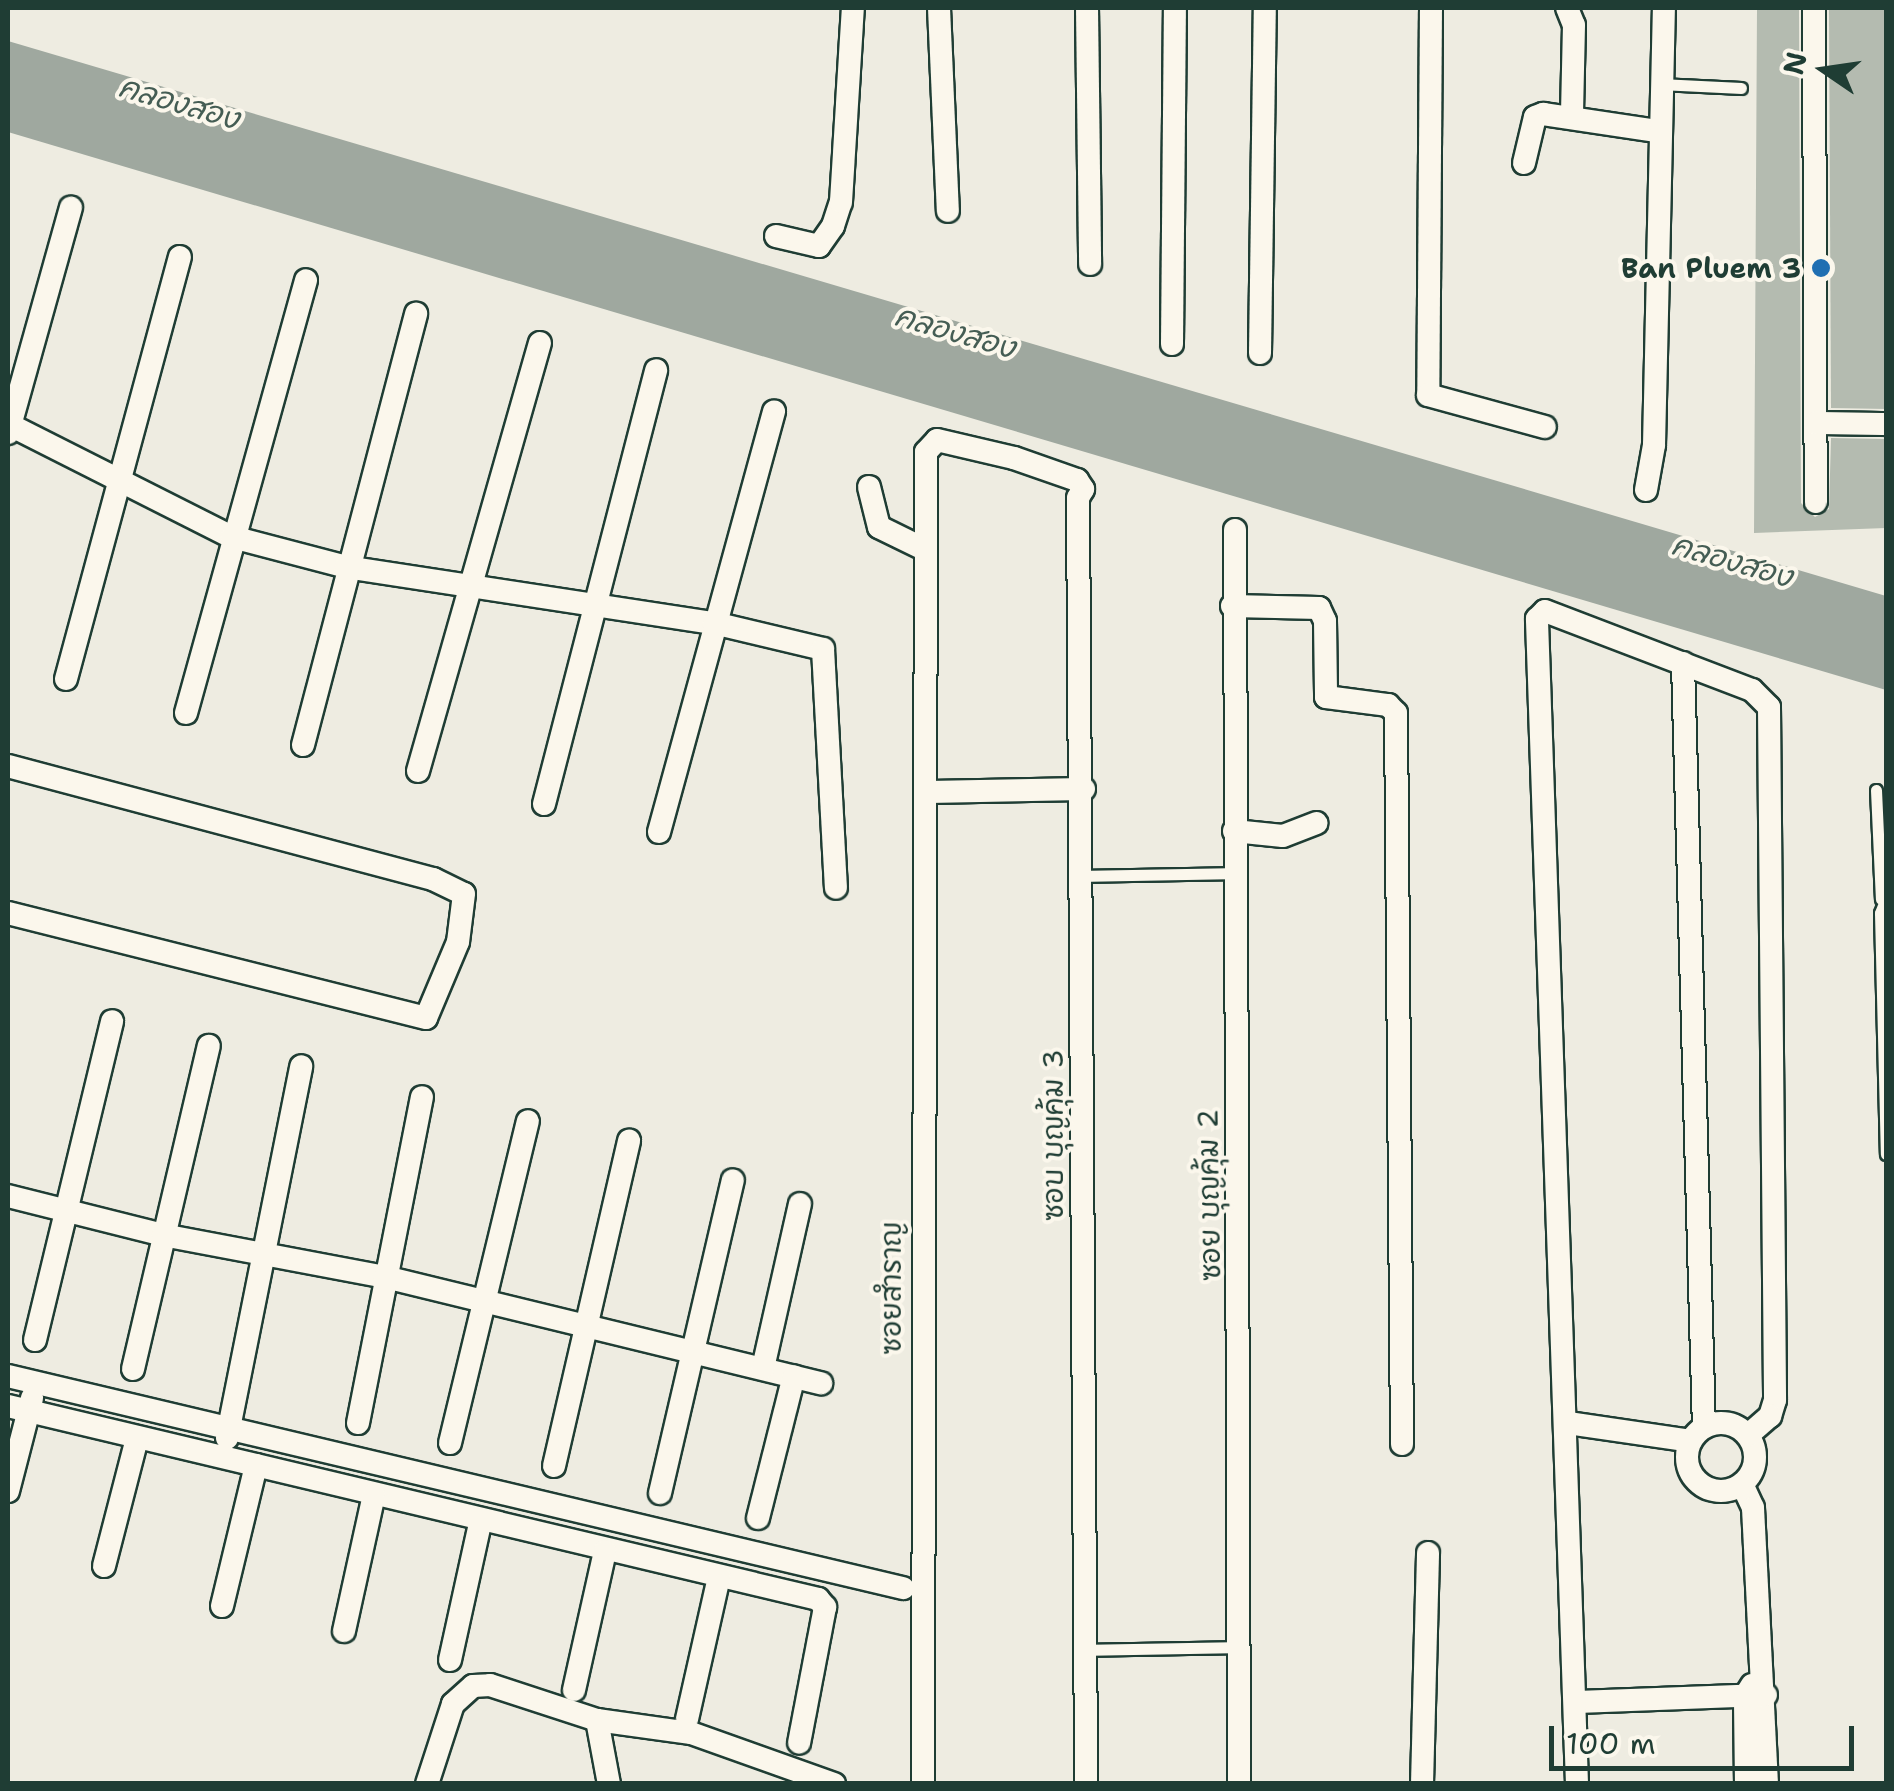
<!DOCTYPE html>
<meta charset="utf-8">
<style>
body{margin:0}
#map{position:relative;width:1894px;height:1791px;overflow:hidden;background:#eeece1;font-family:"Shantell Sans","Playpen Sans Thai",sans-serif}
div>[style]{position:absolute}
.water>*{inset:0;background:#9fa89f}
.building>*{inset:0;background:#b4bbb0}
.roads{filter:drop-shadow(2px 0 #1f3d34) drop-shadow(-2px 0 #1f3d34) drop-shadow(0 2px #1f3d34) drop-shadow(0 -2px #1f3d34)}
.service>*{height:11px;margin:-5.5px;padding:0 5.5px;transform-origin:5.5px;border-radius:5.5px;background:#fbf7ec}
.minor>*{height:22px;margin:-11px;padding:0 11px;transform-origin:11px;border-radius:11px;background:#fbf7ec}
.minor>.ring{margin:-11px;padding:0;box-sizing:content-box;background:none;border:22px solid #fbf7ec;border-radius:50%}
.dots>*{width:28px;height:28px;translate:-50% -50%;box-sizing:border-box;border:5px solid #fbf7ec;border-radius:50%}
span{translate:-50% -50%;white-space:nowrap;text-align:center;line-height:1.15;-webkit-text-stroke:8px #fbf7ec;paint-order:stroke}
.poi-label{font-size:28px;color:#1f3d34;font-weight:700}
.right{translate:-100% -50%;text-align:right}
.street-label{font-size:28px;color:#1f3d34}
.water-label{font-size:30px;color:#455d54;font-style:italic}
.frame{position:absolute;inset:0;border:10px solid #1f3d34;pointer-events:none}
.north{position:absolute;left:1774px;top:20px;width:100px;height:100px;-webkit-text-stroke:8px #fbf7ec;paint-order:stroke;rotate:283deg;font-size:28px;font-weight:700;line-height:40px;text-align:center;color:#1f3d34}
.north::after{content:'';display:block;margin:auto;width:35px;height:45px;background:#1f3d34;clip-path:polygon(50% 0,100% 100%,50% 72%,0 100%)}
.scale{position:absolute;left:1549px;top:1726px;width:305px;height:45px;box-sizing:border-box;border:5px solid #1f3d34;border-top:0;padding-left:12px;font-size:30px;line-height:35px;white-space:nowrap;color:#1f3d34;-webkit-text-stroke:8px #fbf7ec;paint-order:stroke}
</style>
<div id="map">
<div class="water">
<div style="clip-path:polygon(8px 41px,1886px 596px,1886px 690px,8px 132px)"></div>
</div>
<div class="building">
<div style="clip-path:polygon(1757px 8px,1799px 8px,1801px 503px,1815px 517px,1829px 509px,1831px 438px,1886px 439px,1886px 528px,1754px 533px)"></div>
<div style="clip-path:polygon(1829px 8px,1886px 8px,1886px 409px,1831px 408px)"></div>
</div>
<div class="roads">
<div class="service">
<div style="left:1660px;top:84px;width:81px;rotate:2.8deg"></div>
<div style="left:1876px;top:790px;width:109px;rotate:87.4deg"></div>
<div style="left:1083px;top:876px;width:152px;rotate:-1.1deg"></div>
<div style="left:1886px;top:898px;width:16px;rotate:112deg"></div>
<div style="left:1880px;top:913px;width:241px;rotate:88.6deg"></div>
<div style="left:1083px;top:1650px;width:156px;rotate:-1.1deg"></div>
</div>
<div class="minor">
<div style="left:939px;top:8px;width:203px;rotate:87.5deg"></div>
<div style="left:1087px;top:8px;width:256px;rotate:89.3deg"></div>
<div style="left:1431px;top:8px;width:387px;rotate:90.4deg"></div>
<div style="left:1428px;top:395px;width:121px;rotate:15.3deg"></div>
<div style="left:1567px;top:8px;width:18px;rotate:68deg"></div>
<div style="left:1574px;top:25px;width:91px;rotate:91.3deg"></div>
<div style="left:1814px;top:8px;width:494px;rotate:89.8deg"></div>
<div style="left:1524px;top:163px;width:47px;rotate:-76.6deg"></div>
<div style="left:1535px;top:117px;width:9px;rotate:-21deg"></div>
<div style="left:1543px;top:114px;width:115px;rotate:8.5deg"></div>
<div style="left:776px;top:236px;width:44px;rotate:13.1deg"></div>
<div style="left:819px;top:246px;width:24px;rotate:-55deg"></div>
<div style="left:833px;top:226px;width:25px;rotate:-72deg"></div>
<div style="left:841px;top:202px;width:194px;rotate:-86.5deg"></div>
<div style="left:1172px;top:344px;width:336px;rotate:-89.5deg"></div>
<div style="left:1260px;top:353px;width:345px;rotate:-89.2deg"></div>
<div style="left:1816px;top:423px;width:70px;rotate:0.8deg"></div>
<div style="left:8px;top:424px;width:251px;rotate:26.8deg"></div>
<div style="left:232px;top:537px;width:118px;rotate:14.7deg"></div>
<div style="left:346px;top:567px;width:372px;rotate:8.7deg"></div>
<div style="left:714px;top:623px;width:112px;rotate:13.4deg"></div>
<div style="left:823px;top:649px;width:239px;rotate:86.9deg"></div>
<div style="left:8px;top:433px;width:234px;rotate:-74.4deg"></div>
<div style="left:869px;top:487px;width:41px;rotate:76deg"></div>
<div style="left:879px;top:527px;width:52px;rotate:26.1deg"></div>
<div style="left:1646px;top:490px;width:46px;rotate:-79.9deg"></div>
<div style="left:1654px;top:445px;width:437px;rotate:-88.7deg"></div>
<div style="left:1235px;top:530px;width:1254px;rotate:89.82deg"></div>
<div style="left:1232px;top:606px;width:87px;rotate:1.3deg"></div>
<div style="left:1319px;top:608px;width:14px;rotate:65deg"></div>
<div style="left:1325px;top:621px;width:76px;rotate:89.2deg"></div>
<div style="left:1326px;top:697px;width:63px;rotate:7.4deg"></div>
<div style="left:1388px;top:705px;width:11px;rotate:45deg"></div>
<div style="left:1396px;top:713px;width:731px;rotate:89.53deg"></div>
<div style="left:1683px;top:663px;width:764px;rotate:88.43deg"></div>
<div style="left:66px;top:679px;width:437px;rotate:-74.9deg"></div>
<div style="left:186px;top:713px;width:449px;rotate:-74.5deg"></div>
<div style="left:303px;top:745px;width:446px;rotate:-75.3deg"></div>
<div style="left:8px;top:766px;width:440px;rotate:14.9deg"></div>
<div style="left:433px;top:879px;width:34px;rotate:26deg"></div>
<div style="left:464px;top:894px;width:48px;rotate:97.1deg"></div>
<div style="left:458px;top:942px;width:82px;rotate:112.8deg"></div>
<div style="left:426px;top:1018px;width:431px;rotate:-165.9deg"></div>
<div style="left:418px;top:771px;width:445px;rotate:-74.1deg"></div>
<div style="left:927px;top:792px;width:157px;rotate:-1.1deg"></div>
<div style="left:544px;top:804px;width:448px;rotate:-75.5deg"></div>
<div style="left:1234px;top:831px;width:49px;rotate:5.8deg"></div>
<div style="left:1283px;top:836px;width:36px;rotate:-21deg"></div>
<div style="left:659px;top:832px;width:436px;rotate:-74.7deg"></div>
<div style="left:8px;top:1196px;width:160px;rotate:14.1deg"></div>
<div style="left:163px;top:1235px;width:226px;rotate:10.7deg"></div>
<div style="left:385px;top:1277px;width:449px;rotate:13.7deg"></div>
<div style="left:35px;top:1340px;width:328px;rotate:-76.4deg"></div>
<div style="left:763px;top:1368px;width:168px;rotate:-77.3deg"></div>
<div style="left:133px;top:1369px;width:332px;rotate:-76.8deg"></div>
<div style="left:8px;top:1376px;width:920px;rotate:13.33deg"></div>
<div style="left:8px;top:1406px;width:833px;rotate:13.4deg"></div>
<div style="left:818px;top:1599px;width:11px;rotate:49deg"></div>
<div style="left:825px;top:1607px;width:138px;rotate:100.8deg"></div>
<div class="ring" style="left:1687px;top:1423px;width:46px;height:46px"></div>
<div style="left:358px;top:1423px;width:332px;rotate:-78.9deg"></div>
<div style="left:1568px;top:1423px;width:124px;rotate:8.3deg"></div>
<div style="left:227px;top:1438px;width:379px;rotate:-78.7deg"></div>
<div style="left:450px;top:1443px;width:331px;rotate:-76.4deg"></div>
<div style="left:554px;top:1466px;width:334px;rotate:-77deg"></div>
<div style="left:1742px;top:1484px;width:26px;rotate:65deg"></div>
<div style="left:1753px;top:1508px;width:276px;rotate:87.1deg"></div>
<div style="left:8px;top:1491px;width:96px;rotate:-75.5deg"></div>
<div style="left:660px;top:1493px;width:321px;rotate:-76.9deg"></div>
<div style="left:758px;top:1518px;width:146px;rotate:-75.8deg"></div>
<div style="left:104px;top:1566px;width:132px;rotate:-75.5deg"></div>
<div style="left:222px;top:1606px;width:145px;rotate:-76.4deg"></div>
<div style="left:344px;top:1631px;width:139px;rotate:-77.6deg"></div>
<div style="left:450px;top:1660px;width:144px;rotate:-77.6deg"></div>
<div style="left:574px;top:1690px;width:142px;rotate:-77.4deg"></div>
<div style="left:1575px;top:1702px;width:191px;rotate:-2.1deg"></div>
<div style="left:687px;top:1719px;width:146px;rotate:-77.3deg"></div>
<div style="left:597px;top:1720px;width:95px;rotate:7.9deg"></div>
<div style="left:691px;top:1733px;width:152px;rotate:19.6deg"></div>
<div style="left:427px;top:1784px;width:84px;rotate:-72deg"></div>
<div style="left:453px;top:1704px;width:27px;rotate:-42deg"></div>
<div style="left:473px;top:1686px;width:17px;rotate:-3deg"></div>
<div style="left:490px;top:1685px;width:113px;rotate:18.1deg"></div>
<div style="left:597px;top:1720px;width:65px;rotate:79.4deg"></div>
<div style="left:923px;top:1784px;width:1332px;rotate:-89.87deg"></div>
<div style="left:926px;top:452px;width:16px;rotate:-47deg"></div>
<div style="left:937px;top:440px;width:79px;rotate:13.2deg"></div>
<div style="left:1014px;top:458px;width:67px;rotate:19.2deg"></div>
<div style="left:1077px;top:480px;width:11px;rotate:56deg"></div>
<div style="left:1083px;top:489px;width:10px;rotate:119deg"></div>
<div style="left:1078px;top:498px;width:1286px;rotate:89.64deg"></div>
<div style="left:1422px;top:1784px;width:231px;rotate:-88.5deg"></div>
<div style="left:1577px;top:1784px;width:1166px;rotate:-91.97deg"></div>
<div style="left:1537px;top:619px;width:11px;rotate:-45deg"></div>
<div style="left:1545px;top:611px;width:222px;rotate:20.9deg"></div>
<div style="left:1752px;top:690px;width:24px;rotate:45deg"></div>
<div style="left:1769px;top:707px;width:693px;rotate:89.5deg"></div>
<div style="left:1775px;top:1400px;width:17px;rotate:107deg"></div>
<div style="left:1770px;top:1416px;width:29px;rotate:139deg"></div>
<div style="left:1746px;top:1784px;width:88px;rotate:-90.7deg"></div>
<div style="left:1745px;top:1696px;width:13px;rotate:-58deg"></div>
</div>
</div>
<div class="dots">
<div style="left:1821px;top:268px;background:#1f6fb2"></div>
</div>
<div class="poi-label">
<span class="right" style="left:1801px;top:268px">Ban Pluem 3</span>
</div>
<div class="street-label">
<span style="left:1053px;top:1135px;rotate:-90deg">ซอบ บุญคุ้ม 3</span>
<span style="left:1209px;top:1195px;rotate:-91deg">ซอย บุญคุ้ม 2</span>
<span style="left:891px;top:1288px;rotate:-90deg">ซอยสำราญ</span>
</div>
<div class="water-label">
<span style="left:179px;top:103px;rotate:16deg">คลองสอง</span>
<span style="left:955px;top:332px;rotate:16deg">คลองสอง</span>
<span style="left:1732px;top:561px;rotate:16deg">คลองสอง</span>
</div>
<div class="frame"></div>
<div class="north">N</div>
<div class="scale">100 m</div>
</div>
